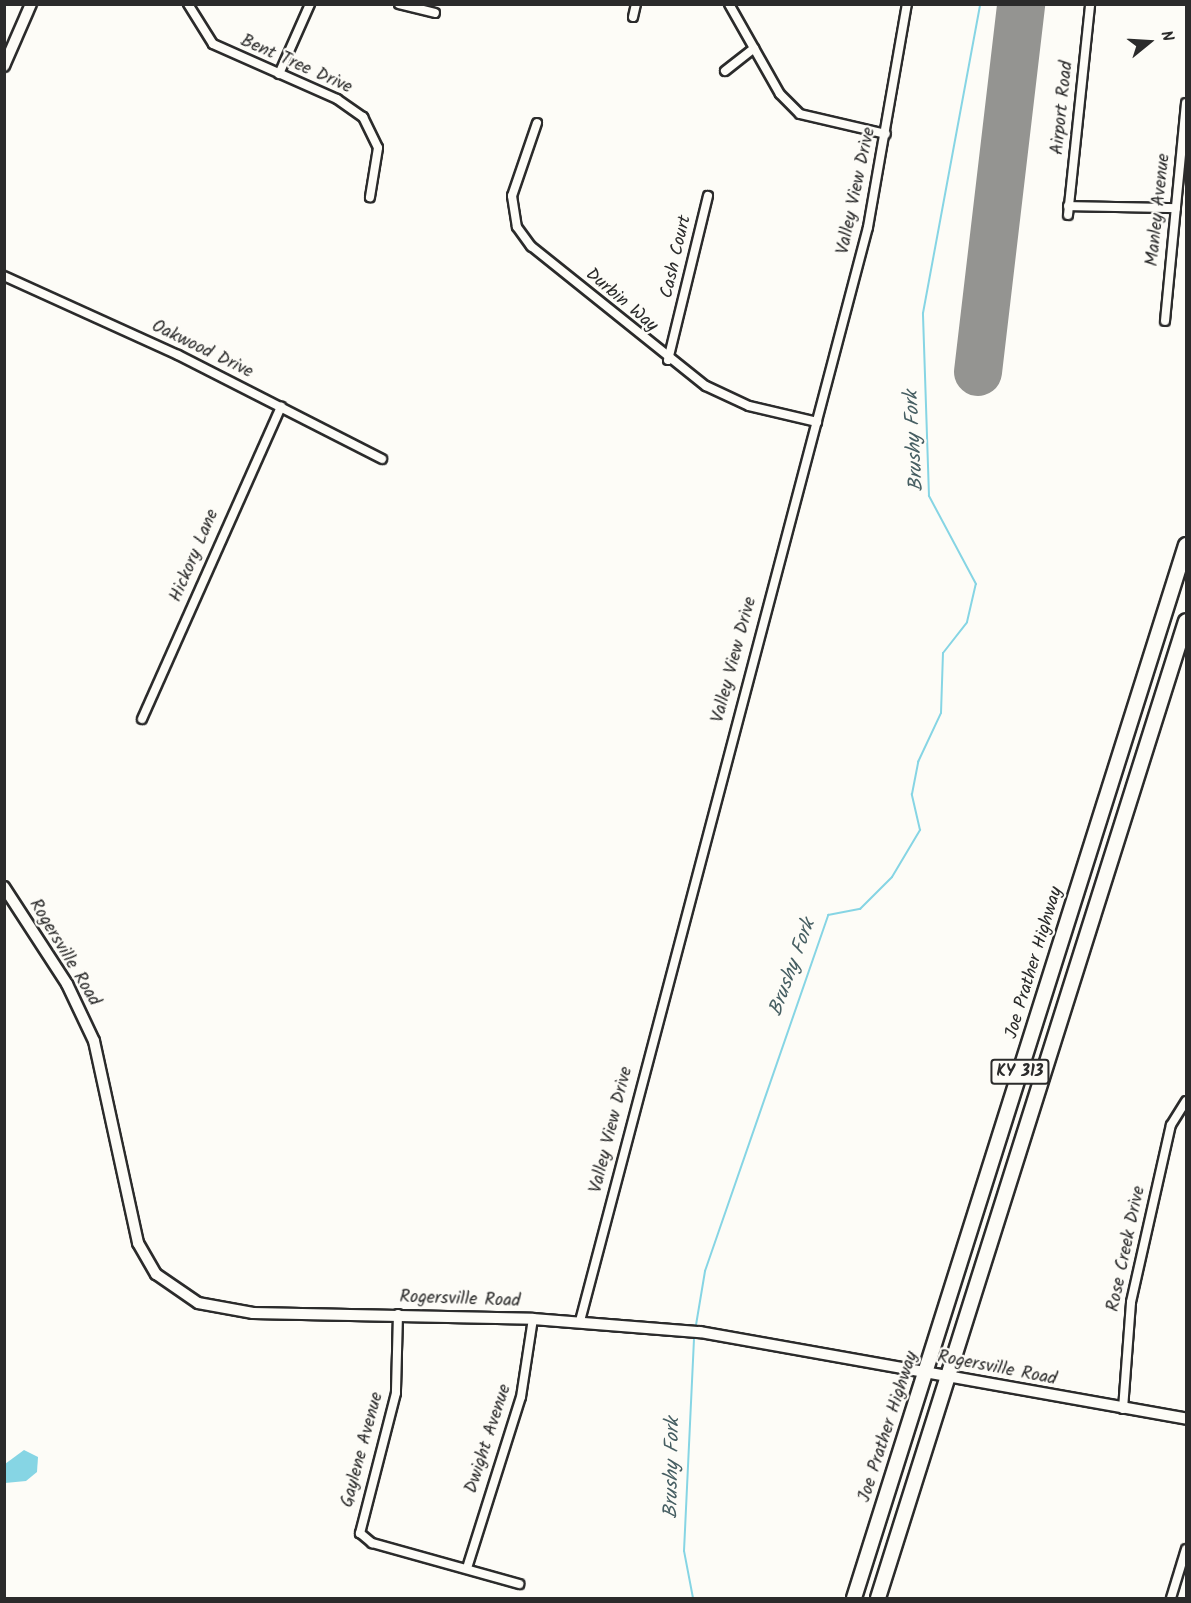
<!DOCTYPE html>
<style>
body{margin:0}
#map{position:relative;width:1191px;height:1603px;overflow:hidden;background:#fdfcf7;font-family:Kalam,sans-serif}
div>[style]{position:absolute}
.water>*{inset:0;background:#86d5e4}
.stream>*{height:2px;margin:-1px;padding:0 1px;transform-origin:1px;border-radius:1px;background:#86d5e4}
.runway>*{height:48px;margin:-24px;padding:0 24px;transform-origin:24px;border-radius:24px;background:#949491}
.roads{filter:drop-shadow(2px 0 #2b2b2b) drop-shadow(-2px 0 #2b2b2b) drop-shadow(0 2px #2b2b2b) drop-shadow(0 -2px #2b2b2b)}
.minor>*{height:8px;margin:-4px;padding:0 4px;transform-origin:4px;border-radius:4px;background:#fdfcf7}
.tertiary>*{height:10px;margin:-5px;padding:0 5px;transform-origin:5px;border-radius:5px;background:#fdfcf7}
.trunk>*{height:14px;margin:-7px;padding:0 7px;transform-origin:7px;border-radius:7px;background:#fdfcf7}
span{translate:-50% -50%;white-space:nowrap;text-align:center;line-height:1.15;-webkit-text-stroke:4.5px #fdfcf7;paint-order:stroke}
.shield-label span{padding:2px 4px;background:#fdfcf7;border:2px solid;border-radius:4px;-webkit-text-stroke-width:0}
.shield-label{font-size:16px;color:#2b2b2b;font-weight:700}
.street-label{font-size:18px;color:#2b2b2b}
.water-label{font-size:20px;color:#465e62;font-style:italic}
.frame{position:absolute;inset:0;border:6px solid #2b2b2b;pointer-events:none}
.north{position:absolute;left:1119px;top:12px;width:60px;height:60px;-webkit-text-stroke:4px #fdfcf7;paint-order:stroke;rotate:72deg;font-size:16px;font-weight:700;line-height:24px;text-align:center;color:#2b2b2b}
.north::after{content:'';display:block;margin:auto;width:21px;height:27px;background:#2b2b2b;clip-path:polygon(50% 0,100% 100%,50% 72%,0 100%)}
</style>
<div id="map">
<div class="water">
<div style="clip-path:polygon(24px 1450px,38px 1457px,37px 1472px,26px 1481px,5px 1483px,5px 1464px)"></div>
</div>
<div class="stream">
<div style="left:696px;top:1325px;width:55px;rotate:-80.5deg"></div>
<div style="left:705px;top:1271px;width:377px;rotate:-70.9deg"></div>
<div style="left:828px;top:915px;width:33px;rotate:-11deg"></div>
<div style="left:860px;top:909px;width:45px;rotate:-45deg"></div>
<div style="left:892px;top:877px;width:55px;rotate:-59.2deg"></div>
<div style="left:920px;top:830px;width:37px;rotate:-103deg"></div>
<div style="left:912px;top:794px;width:33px;rotate:-79deg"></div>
<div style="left:918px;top:762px;width:54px;rotate:-64.9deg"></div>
<div style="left:941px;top:713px;width:60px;rotate:-88.1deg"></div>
<div style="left:943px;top:653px;width:39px;rotate:-52deg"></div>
<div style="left:967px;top:622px;width:39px;rotate:-77deg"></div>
<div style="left:976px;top:584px;width:100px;rotate:-118.1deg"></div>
<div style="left:929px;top:496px;width:183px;rotate:-91.9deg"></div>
<div style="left:923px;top:313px;width:314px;rotate:-79.5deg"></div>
<div style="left:693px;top:1598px;width:48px;rotate:-100.8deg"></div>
<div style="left:684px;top:1551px;width:213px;rotate:-87.3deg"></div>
</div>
<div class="runway">
<div style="left:978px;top:372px;width:371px;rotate:-83.3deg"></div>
</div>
<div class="roads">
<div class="minor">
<div style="left:188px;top:4px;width:47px;rotate:58deg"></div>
<div style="left:213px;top:44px;width:136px;rotate:23.9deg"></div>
<div style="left:337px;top:99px;width:32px;rotate:35deg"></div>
<div style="left:363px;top:117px;width:34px;rotate:64deg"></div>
<div style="left:378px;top:148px;width:50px;rotate:99.3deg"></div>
<div style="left:399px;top:4px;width:37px;rotate:14deg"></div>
<div style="left:729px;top:4px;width:103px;rotate:60.5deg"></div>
<div style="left:780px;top:94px;width:28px;rotate:45deg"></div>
<div style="left:800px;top:114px;width:88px;rotate:13.1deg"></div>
<div style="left:633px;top:17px;width:13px;rotate:-77deg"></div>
<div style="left:725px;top:71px;width:37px;rotate:-38deg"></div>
<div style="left:279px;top:74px;width:77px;rotate:-66.1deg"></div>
<div style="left:537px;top:123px;width:77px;rotate:108.9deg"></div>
<div style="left:512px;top:196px;width:31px;rotate:81deg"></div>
<div style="left:517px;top:227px;width:24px;rotate:54deg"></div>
<div style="left:531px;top:246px;width:224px;rotate:38.7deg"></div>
<div style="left:706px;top:386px;width:47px;rotate:24.9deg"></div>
<div style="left:749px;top:406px;width:70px;rotate:13.2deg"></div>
<div style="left:1068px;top:206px;width:108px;rotate:1.1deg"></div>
<div style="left:1068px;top:215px;width:212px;rotate:-84deg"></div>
<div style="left:4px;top:276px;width:191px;rotate:24.4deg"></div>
<div style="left:178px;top:355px;width:229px;rotate:27deg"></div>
<div style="left:1165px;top:321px;width:219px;rotate:-84.5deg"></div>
<div style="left:668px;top:360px;width:169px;rotate:-76.3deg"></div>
<div style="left:142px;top:719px;width:342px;rotate:-66deg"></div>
<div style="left:398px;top:1314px;width:79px;rotate:91.5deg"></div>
<div style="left:396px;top:1393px;width:145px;rotate:104.4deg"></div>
<div style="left:360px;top:1533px;width:16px;rotate:40deg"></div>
<div style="left:372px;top:1543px;width:153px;rotate:15.6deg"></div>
<div style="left:580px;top:1321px;width:1131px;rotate:-75.25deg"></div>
<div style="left:868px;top:227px;width:226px;rotate:-80.1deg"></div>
<div style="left:1123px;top:1409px;width:107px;rotate:-85.7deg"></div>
<div style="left:1131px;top:1302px;width:181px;rotate:-77.3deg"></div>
<div style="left:1171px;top:1125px;width:28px;rotate:-58deg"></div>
<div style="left:467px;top:1568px;width:179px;rotate:-72.5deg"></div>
<div style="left:521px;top:1397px;width:79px;rotate:-81.3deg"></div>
<div style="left:1171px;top:1598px;width:51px;rotate:-73deg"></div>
</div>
<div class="tertiary">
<div style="left:4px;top:66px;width:68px;rotate:-66.5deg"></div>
<div style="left:4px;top:887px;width:116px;rotate:57deg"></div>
<div style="left:67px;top:984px;width:63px;rotate:64.7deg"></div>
<div style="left:94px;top:1041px;width:207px;rotate:77.7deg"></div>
<div style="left:138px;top:1243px;width:36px;rotate:60deg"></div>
<div style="left:156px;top:1274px;width:51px;rotate:34.6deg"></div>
<div style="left:198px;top:1303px;width:56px;rotate:10.3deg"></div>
<div style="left:253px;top:1313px;width:280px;rotate:1.2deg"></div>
<div style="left:533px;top:1319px;width:168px;rotate:4.5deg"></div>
<div style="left:700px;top:1332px;width:494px;rotate:10.1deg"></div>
</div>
<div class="trunk">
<div style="left:854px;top:1598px;width:1104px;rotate:-72.5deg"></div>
<div style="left:878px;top:1598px;width:1024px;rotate:-72.5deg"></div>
</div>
</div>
<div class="shield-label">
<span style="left:1020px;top:1072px">KY 313</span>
</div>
<div class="street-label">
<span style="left:296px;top:65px;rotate:24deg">Bent Tree Drive</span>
<span style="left:1063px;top:108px;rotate:-84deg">Airport Road</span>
<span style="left:857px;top:191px;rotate:-78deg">Valley View Drive</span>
<span style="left:1159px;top:210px;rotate:-84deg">Manley Avenue</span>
<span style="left:677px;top:257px;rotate:-77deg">Cash Court</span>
<span style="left:621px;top:301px;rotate:40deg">Durbin Way</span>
<span style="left:202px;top:350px;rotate:26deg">Oakwood Drive</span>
<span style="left:195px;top:556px;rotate:-67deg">Hickory Lane</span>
<span style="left:735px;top:660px;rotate:-75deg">Valley View Drive</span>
<span style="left:64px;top:953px;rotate:59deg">Rogersville Road</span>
<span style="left:1035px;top:963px;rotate:-73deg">Joe Prather Highway</span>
<span style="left:612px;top:1130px;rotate:-76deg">Valley View Drive</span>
<span style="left:1127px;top:1249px;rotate:-78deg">Rose Creek Drive</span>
<span style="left:460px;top:1300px;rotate:2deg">Rogersville Road</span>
<span style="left:997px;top:1369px;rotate:11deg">Rogersville Road</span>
<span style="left:889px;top:1427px;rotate:-72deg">Joe Prather Highway</span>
<span style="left:489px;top:1439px;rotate:-72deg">Dwight Avenue</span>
<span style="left:363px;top:1450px;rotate:-75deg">Gaylene Avenue</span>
</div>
<div class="water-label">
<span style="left:915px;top:441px;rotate:-93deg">Brushy Fork</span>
<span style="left:793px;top:968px;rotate:-70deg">Brushy Fork</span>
<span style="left:673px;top:1468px;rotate:-89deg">Brushy Fork</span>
</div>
<div class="frame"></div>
<div class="north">N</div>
</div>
